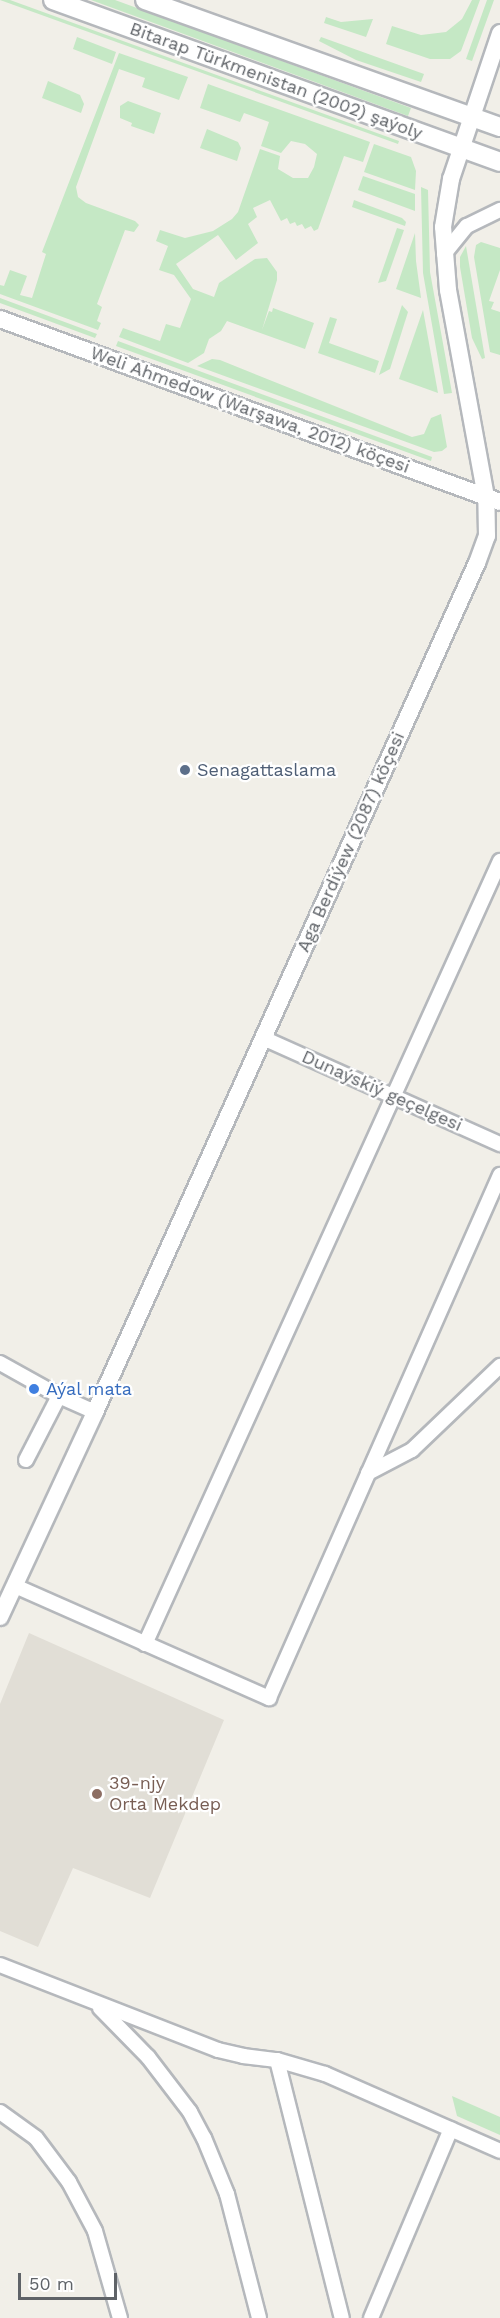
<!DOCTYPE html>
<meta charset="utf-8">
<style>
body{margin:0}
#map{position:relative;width:500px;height:2318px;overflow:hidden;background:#f1efe8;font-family:"Work Sans",sans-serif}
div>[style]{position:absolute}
.education>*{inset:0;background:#e1ded6}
.green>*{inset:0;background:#c5e8c5}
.roads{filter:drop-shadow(2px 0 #b5b8bc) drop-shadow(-2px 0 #b5b8bc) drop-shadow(0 2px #b5b8bc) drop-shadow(0 -2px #b5b8bc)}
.minor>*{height:14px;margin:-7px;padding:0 7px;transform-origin:7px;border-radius:7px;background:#fff}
.tertiary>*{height:16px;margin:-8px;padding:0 8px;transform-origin:8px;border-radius:8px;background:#fff}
.secondary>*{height:18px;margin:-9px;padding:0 9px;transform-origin:9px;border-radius:9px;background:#fff}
.dots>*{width:16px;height:16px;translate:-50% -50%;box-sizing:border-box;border:3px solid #fff;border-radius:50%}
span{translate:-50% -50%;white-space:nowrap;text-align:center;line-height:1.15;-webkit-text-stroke:4.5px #fff;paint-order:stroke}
.street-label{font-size:18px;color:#5f6368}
.service-label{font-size:18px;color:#4e5e75}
.left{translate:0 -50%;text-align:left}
.shop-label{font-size:18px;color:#366cbe}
.education-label{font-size:18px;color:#785e54}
.scale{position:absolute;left:18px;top:2273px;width:99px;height:27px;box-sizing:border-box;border:3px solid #5f6368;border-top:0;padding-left:8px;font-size:18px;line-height:21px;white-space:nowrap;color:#5f6368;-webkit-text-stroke:4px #fff;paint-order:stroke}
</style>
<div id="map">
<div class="education">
<div style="clip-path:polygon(29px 1633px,224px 1720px,150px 1898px,73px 1868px,38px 1947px,0 1931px,0 1704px)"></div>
</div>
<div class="green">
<div style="clip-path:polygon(0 0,10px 0,399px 141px,398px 144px)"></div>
<div style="clip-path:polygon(91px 0,115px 0,411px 108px,408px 116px)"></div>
<div style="clip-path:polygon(472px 0,480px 0,461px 51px,450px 59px,430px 59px,386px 44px,392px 26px,421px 35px,446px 32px,462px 19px)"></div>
<div style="clip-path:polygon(487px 0,494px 0,472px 61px,466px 59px)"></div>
<div style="clip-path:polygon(326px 17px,341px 22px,373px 19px,366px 37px,324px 23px)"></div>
<div style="clip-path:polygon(77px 37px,116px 52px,112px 64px,73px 49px)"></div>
<div style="clip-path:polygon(321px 37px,424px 74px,421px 82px,356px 60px,319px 41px)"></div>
<div style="clip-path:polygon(119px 53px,188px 77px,179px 100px,142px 87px,145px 78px,119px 69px,76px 187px,78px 197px,86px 203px,135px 221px,139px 225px,134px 232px,125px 230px,97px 304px,102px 307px,97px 321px,101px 323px,98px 330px,0 294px,0 285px,4px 286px,10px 270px,27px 276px,20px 295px,32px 298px,46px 254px,42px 252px)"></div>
<div style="clip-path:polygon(48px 81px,80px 95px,84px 104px,81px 113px,42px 98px)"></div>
<div style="clip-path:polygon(208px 84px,370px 142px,363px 162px,344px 156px,318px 229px,314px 231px,311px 226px,305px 229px,302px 224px,297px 226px,295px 222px,290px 224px,287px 218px,281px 221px,270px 200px,253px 208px,257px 217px,248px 224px,258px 243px,236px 260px,218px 235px,176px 264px,193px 289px,214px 297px,219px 283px,255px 259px,267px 258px,277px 272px,277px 280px,262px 330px,269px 311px,272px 312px,273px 308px,314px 323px,305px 349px,227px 321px,221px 331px,209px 339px,204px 353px,188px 363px,119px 337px,123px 328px,160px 341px,166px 324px,180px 328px,191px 299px,174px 275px,159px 270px,168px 246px,156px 241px,160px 230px,185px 238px,213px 231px,232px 219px,238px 212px,260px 149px,280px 156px,278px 169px,293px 178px,308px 178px,314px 167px,317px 154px,305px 144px,291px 141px,281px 153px,261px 146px,269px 122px,244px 113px,240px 122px,200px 108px)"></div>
<div style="clip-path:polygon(128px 101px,161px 113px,154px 134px,131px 126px,132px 123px,120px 118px,120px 106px)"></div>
<div style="clip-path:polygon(207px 129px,238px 142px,241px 148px,237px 161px,200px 148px)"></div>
<div style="clip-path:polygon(374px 144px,411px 157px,416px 171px,415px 190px,364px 172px)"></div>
<div style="clip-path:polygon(363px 176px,415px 194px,415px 211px,358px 190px)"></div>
<div style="clip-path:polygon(421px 187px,428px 190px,430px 272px,452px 393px,444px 394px,423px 273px)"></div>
<div style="clip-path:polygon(354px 200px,402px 218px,406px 222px,405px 226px,352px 207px)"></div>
<div style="clip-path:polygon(397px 228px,404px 230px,386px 281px,378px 283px)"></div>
<div style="clip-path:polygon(415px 233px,416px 261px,421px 298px,396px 289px)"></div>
<div style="clip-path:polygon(481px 242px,500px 248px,500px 270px,489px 301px,494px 302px,491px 309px,500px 312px,500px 355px,490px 352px,474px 257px,476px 245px)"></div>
<div style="clip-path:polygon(466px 246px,485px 358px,482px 359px,472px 338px,460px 267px,460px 257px)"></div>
<div style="clip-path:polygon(0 298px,97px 334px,95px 338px,0 303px)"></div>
<div style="clip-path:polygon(402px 305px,408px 312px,390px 369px,379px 375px)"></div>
<div style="clip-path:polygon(423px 310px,438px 393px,399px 379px)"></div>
<div style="clip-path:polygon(330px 317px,337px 319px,329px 343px,379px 361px,375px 373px,318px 353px)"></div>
<div style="clip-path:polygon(118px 341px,432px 457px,431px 461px,116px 346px)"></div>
<div style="clip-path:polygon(212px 359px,220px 360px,412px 437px,424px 434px,431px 418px,441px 414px,447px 447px,442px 451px,434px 452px,197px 366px)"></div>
<div style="clip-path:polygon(452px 2096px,500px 2117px,500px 2135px,457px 2116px)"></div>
</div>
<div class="roads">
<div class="minor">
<div style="left:444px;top:254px;width:36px;rotate:-51deg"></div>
<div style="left:467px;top:226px;width:37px;rotate:-26deg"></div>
<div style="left:263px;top:1038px;width:260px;rotate:24.1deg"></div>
<div style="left:0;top:1363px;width:68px;rotate:29.2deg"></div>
<div style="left:59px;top:1396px;width:39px;rotate:24deg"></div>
<div style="left:26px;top:1460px;width:72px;rotate:-62.7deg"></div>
<div style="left:368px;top:1473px;width:50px;rotate:-27.6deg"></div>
<div style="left:412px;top:1450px;width:122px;rotate:-43.7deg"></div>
<div style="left:15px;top:1586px;width:278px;rotate:23.8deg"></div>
<div style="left:269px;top:1698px;width:572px;rotate:-66.17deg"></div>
<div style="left:145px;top:1644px;width:860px;rotate:-65.61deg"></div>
<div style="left:0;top:1965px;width:234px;rotate:21.3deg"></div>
<div style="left:218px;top:2050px;width:26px;rotate:13deg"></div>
<div style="left:243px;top:2056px;width:34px;rotate:7deg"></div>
<div style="left:277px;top:2060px;width:50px;rotate:16.3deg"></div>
<div style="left:325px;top:2074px;width:191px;rotate:23.7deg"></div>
<div style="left:100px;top:2008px;width:69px;rotate:45.6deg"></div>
<div style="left:148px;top:2057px;width:69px;rotate:52.6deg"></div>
<div style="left:190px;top:2112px;width:30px;rotate:62deg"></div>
<div style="left:204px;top:2138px;width:61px;rotate:67.7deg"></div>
<div style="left:227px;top:2194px;width:128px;rotate:75.5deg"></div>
<div style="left:277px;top:2060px;width:266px;rotate:75.9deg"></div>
<div style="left:0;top:2112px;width:44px;rotate:35.8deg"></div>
<div style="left:36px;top:2138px;width:55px;rotate:53.1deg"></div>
<div style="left:69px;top:2182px;width:55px;rotate:62deg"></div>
<div style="left:95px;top:2231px;width:91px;rotate:74deg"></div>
<div style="left:371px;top:2318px;width:205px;rotate:-67.1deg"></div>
</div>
<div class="tertiary">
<div style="left:0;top:319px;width:532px;rotate:20.1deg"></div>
<div style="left:0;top:1617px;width:226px;rotate:-65.1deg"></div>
<div style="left:95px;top:1412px;width:931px;rotate:-65.78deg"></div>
<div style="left:477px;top:563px;width:29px;rotate:-70deg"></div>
<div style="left:487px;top:536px;width:39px;rotate:-91deg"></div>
<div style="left:486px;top:497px;width:210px;rotate:-100.4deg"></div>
<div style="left:448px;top:290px;width:63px;rotate:-94.5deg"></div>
<div style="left:443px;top:227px;width:49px;rotate:-80.5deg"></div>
<div style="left:451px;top:179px;width:154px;rotate:-71.4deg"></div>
</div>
<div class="secondary">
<div style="left:53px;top:0;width:475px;rotate:19.9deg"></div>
<div style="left:145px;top:0;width:377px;rotate:19.7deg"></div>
</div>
</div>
<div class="dots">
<div style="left:185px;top:770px;background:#5c6f8a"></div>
<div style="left:34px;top:1389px;background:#3f7fe0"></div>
<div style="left:97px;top:1794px;background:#8d6e63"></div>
</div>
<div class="street-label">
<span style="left:276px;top:81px;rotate:20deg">Bitarap Türkmenistan (2002) şaýoly</span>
<span style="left:250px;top:410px;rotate:20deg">Weli Ahmedow (Warşawa, 2012) köçesi</span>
<span style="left:351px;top:842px;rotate:-66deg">Aga Berdiýew (2087) köçesi</span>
<span style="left:382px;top:1091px;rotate:24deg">Dunaýskiý geçelgesi</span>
</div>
<div class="service-label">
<span class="left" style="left:197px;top:770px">Senagattaslama</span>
</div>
<div class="shop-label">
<span class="left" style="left:46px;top:1389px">Aýal mata</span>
</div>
<div class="education-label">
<span class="left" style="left:109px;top:1794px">39-njy<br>Orta Mekdep</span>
</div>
<div class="scale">50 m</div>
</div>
